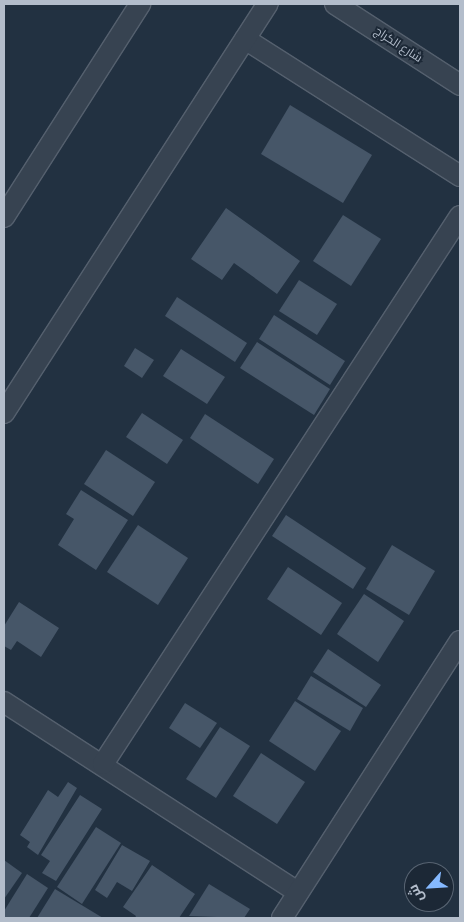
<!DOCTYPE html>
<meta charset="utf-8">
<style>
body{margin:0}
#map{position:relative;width:464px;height:922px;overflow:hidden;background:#223141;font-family:"Fira Sans Condensed",Cairo,sans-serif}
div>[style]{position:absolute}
.building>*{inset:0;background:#465668}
.roads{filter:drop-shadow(1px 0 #55606e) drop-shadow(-1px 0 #55606e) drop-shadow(0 1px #55606e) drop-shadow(0 -1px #55606e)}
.minor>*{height:20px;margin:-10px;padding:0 10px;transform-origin:10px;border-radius:10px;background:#374351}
span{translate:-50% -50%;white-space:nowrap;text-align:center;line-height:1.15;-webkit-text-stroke:4px #1c2836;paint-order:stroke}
.street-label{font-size:12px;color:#b3bdcb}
.frame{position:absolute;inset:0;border:5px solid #b3bdcb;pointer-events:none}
.north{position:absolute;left:404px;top:862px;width:50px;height:50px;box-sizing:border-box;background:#1c2836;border:1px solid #586472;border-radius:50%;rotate:244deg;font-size:14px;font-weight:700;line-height:20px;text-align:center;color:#b3bdcb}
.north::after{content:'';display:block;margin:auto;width:18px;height:22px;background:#85b9ff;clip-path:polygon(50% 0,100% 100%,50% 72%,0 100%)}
</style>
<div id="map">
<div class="building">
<div style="clip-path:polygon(290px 105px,372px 155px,343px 203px,261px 154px)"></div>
<div style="clip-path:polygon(226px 208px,300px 261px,277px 294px,234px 263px,222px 280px,191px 259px)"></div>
<div style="clip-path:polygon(343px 215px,381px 239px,351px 286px,313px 261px)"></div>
<div style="clip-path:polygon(299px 280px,337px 304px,317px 335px,279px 311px)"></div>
<div style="clip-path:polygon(177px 297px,247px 343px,235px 362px,165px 316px)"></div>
<div style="clip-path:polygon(274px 315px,345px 361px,330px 385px,259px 339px)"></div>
<div style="clip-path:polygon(257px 342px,330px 389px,314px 415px,240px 368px)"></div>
<div style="clip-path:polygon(135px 348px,154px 360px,142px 378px,124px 366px)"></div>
<div style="clip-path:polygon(181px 349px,225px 377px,207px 404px,163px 376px)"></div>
<div style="clip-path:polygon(142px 413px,183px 440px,167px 464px,126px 437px)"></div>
<div style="clip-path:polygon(205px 414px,274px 459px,258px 484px,190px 438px)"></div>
<div style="clip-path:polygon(106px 450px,155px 482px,133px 516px,84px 484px)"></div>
<div style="clip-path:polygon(81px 490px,128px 520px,96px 570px,58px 545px,74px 519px,66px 514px)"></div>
<div style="clip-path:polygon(286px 515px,366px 568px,353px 589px,272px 536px)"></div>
<div style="clip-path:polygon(138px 525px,188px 558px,158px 605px,107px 572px)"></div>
<div style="clip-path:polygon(392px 545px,435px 571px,409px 615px,366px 589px)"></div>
<div style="clip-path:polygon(288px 567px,342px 603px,321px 635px,267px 599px)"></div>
<div style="clip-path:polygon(364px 594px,404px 621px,378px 662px,337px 634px)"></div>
<div style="clip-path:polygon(19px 602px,59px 628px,41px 657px,17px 641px,11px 650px,4px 646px,4px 626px)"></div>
<div style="clip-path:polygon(328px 649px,381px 685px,366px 707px,313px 672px)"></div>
<div style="clip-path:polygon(311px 676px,363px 708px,350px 731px,297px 699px)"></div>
<div style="clip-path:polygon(295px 701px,341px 731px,315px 771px,269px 741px)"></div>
<div style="clip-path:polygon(185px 703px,217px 723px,200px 748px,169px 728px)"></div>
<div style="clip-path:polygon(220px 727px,250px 746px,216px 798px,186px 779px)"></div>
<div style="clip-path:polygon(261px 753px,305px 782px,277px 824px,233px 796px)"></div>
<div style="clip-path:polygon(68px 782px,77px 788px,38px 855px,27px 847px,30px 842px,20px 835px,48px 790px,58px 797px)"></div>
<div style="clip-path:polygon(80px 795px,102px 809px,56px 881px,42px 873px,50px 861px,41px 855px)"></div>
<div style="clip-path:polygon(96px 827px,121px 843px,82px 904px,57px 887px)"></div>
<div style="clip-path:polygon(122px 845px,150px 861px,132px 891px,117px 882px,107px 898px,95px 890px)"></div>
<div style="clip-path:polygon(4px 860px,22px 873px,4px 899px)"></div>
<div style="clip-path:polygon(152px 865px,195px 894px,179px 918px,135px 918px,136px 916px,123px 907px)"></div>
<div style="clip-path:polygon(27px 874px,48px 888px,29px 918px,4px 918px,4px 911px)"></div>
<div style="clip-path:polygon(209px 884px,250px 909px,244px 918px,189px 916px)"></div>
<div style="clip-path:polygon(55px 889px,103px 918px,37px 918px)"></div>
</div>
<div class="roads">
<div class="minor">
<div style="left:335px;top:4px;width:149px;rotate:32.9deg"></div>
<div style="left:245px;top:39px;width:255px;rotate:32.5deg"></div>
<div style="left:4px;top:217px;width:253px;rotate:-57.4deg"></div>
<div style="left:4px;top:413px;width:487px;rotate:-57.2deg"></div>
<div style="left:4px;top:702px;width:350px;rotate:32.9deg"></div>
<div style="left:103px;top:764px;width:654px;rotate:-56.92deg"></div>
<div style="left:282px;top:918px;width:329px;rotate:-57.3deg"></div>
</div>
</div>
<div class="street-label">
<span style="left:398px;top:45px;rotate:33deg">شارع الكراج</span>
</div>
<div class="frame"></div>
<div class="north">ش</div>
</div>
